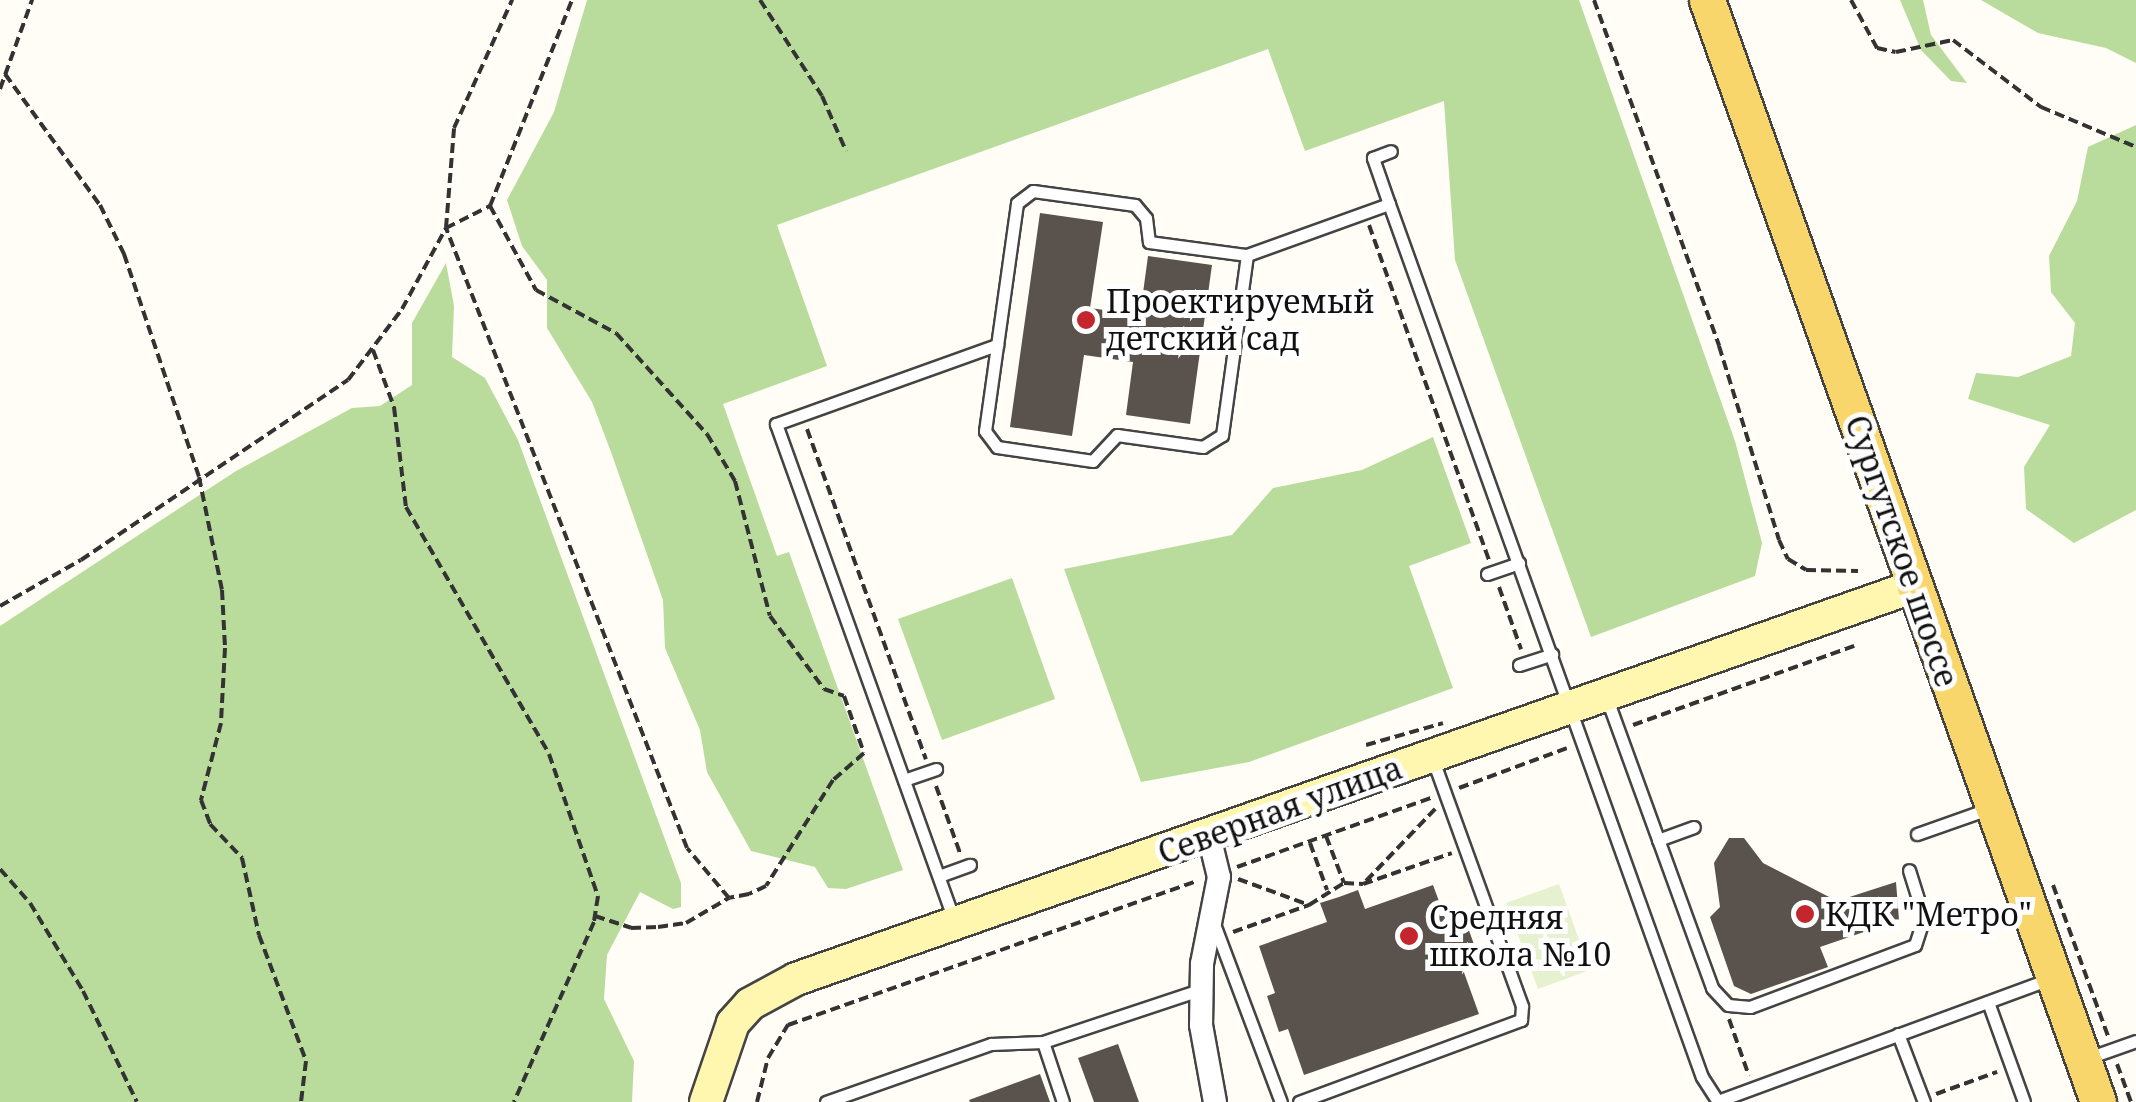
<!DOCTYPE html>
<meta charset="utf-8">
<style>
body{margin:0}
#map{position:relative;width:2136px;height:1102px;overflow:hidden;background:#fffdf5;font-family:"Noto Serif",serif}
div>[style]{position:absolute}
.forest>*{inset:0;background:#b9dc9c}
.pitch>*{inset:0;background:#e6f2cf}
.building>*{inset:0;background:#5a524d}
.path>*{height:4px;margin-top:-2px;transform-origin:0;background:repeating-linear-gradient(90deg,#333 0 10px,transparent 0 15px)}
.roads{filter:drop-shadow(2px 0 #444) drop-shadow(-2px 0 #444) drop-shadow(0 2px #444) drop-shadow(0 -2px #444)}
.lane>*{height:11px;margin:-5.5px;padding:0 5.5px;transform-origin:5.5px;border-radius:5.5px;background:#fff}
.street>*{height:22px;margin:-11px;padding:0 11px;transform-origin:11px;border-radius:11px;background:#fff}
.secondary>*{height:32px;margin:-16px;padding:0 16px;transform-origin:16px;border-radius:16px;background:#fff6b0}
.primary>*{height:35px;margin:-17.5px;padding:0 17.5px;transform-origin:17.5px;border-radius:17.5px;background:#f9d66b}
.dots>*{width:28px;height:28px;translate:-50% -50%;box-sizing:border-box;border:5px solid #fff;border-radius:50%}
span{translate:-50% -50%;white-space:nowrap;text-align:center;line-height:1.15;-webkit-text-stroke:10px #fff;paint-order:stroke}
.poi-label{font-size:32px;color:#111}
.left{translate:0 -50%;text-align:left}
.street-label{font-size:32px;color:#111}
</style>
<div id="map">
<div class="forest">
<div style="clip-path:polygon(587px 0,1579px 0,1735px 441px,1762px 543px,1755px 576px,1591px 637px,1455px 260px,1444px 101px,1305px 151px,1268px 49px,777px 225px,827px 366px,723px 404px,777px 556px,789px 552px,903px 870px,846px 889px,828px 888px,815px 867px,751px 851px,707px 772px,700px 730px,665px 648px,663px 600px,611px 452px,592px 402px,547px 328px,547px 280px,522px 246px,507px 200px,554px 112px)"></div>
<div style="clip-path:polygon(1900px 0,1923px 0,1931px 35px,1967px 83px,1951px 81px,1921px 50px)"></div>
<div style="clip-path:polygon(1981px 0,2136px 0,2136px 63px,2106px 48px,2038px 33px)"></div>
<div style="clip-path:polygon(2136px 125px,2136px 510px,2074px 543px,2026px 509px,2024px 467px,2050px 425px,1968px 399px,1976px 373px,2018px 377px,2071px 356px,2075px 323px,2051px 292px,2049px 256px,2077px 201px,2088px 147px)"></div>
<div style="clip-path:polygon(446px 263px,454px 306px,452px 357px,485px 378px,518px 440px,681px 883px,681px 907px,673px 909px,640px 892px,607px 955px,604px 999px,634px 1061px,632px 1102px,0 1102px,0 626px,236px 471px,352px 408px,380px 406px,412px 385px,412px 323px)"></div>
<div style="clip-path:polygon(1433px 437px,1471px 543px,1409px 566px,1453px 688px,1249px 762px,1141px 782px,1064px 569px,1232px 535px,1273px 488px,1362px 470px)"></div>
<div style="clip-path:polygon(1012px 578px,1055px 699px,942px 740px,898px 619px)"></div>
</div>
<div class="pitch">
<div style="clip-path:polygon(1559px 884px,1590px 970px,1538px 989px,1506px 903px)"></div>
</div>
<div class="building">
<div style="clip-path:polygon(1040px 213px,1103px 222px,1090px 308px,1140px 315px,1148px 256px,1212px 265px,1190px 424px,1126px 415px,1133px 362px,1084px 355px,1072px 436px,1010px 427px)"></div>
<div style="clip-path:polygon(1729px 838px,1744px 838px,1763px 863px,1837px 901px,1896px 882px,1899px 920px,1820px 947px,1828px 967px,1751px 994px,1734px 986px,1710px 917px,1720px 907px,1714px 863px)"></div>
<div style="clip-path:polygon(1433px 885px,1450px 931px,1467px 925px,1480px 961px,1462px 967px,1479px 1014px,1304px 1075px,1288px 1029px,1279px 1032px,1267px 996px,1275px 993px,1259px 946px,1327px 922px,1320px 903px,1339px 897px,1358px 890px,1365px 909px)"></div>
<div style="clip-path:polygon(1118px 1044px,1139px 1102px,1094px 1102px,1078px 1058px)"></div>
<div style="clip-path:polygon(1040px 1074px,1050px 1102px,970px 1102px,969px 1100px)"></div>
</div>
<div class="path">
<div style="left:760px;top:0;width:114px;rotate:57.1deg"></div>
<div style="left:822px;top:96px;width:60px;rotate:66.4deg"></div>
<div style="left:1594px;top:0;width:368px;rotate:70.1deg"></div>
<div style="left:1719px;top:346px;width:203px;rotate:72.8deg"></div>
<div style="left:1779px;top:540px;width:21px;rotate:65deg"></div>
<div style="left:1788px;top:559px;width:21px;rotate:31deg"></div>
<div style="left:1806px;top:570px;width:52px;rotate:1.1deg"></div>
<div style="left:1851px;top:0;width:55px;rotate:61.6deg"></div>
<div style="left:1877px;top:48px;width:19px;rotate:12deg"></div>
<div style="left:1896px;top:52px;width:58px;rotate:-11.9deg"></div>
<div style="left:1953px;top:40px;width:111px;rotate:37.3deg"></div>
<div style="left:2041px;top:107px;width:103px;rotate:22.8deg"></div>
<div style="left:5px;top:74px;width:162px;rotate:54.1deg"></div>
<div style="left:100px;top:205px;width:55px;rotate:63.9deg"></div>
<div style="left:124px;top:254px;width:235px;rotate:71.4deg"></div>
<div style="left:199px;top:477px;width:115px;rotate:78.5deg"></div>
<div style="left:222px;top:590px;width:58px;rotate:87deg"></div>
<div style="left:225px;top:648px;width:75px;rotate:93.1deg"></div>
<div style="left:221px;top:723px;width:80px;rotate:104.6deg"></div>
<div style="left:201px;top:800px;width:26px;rotate:69deg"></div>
<div style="left:210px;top:824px;width:47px;rotate:46.7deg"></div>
<div style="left:242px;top:858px;width:79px;rotate:77.6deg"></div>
<div style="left:259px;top:935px;width:134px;rotate:69.5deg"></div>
<div style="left:306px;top:1061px;width:41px;rotate:97deg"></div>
<div style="left:0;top:89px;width:95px;rotate:-70.2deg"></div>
<div style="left:490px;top:206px;width:96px;rotate:61.3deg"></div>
<div style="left:536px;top:290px;width:91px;rotate:28.3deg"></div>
<div style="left:616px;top:333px;width:136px;rotate:48deg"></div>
<div style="left:707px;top:434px;width:55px;rotate:59.2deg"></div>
<div style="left:735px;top:481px;width:139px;rotate:75.5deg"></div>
<div style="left:770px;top:616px;width:91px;rotate:53.5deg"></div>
<div style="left:824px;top:689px;width:21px;rotate:19deg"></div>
<div style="left:844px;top:696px;width:60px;rotate:70.7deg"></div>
<div style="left:864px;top:753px;width:41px;rotate:138.9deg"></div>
<div style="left:833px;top:780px;width:125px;rotate:122.3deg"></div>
<div style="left:766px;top:886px;width:19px;rotate:155deg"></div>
<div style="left:749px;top:894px;width:20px;rotate:169deg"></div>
<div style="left:729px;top:898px;width:65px;rotate:-130deg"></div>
<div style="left:687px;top:848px;width:665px;rotate:-111.24deg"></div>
<div style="left:446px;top:228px;width:49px;rotate:-26.6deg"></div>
<div style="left:490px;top:206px;width:222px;rotate:-68.3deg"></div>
<div style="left:1369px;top:225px;width:356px;rotate:70.3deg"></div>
<div style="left:373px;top:350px;width:61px;rotate:69.8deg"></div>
<div style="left:394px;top:407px;width:101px;rotate:83.2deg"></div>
<div style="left:406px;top:507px;width:285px;rotate:59.9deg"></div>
<div style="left:549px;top:754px;width:150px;rotate:71deg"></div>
<div style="left:598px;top:896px;width:26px;rotate:99deg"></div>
<div style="left:594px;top:922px;width:197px;rotate:114deg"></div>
<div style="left:807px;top:429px;width:351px;rotate:70.2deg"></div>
<div style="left:1499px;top:587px;width:66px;rotate:70.5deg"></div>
<div style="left:0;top:606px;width:93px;rotate:-29.6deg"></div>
<div style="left:81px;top:560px;width:322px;rotate:-34deg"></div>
<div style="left:348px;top:380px;width:89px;rotate:-52.7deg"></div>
<div style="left:402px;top:309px;width:92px;rotate:-61.5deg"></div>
<div style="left:446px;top:228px;width:100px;rotate:-85.4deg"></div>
<div style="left:454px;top:128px;width:141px;rotate:-65.6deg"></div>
<div style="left:1633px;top:725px;width:235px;rotate:-19.7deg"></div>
<div style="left:1366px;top:745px;width:80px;rotate:-15.9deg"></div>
<div style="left:936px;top:786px;width:71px;rotate:70.3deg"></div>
<div style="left:1459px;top:788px;width:115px;rotate:-20.3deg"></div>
<div style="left:1326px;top:836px;width:50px;rotate:69deg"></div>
<div style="left:1310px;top:843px;width:50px;rotate:70.1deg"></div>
<div style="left:1237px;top:867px;width:206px;rotate:-19.6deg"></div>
<div style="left:0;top:869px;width:45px;rotate:48.6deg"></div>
<div style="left:30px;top:903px;width:103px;rotate:58.9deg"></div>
<div style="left:83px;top:991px;width:123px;rotate:64.1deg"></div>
<div style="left:1238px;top:879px;width:76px;rotate:20.1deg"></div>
<div style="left:1366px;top:881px;width:100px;rotate:-46.2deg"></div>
<div style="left:2053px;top:885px;width:161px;rotate:70deg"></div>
<div style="left:595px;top:916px;width:38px;rotate:18deg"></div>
<div style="left:631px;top:928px;width:27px;rotate:-2deg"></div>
<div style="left:658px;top:927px;width:28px;rotate:-8deg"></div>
<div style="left:686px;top:923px;width:50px;rotate:-30.2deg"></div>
<div style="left:1233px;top:932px;width:81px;rotate:-19.6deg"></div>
<div style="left:1309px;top:905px;width:41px;rotate:-32.2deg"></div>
<div style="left:1344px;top:883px;width:19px;rotate:3deg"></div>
<div style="left:1363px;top:884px;width:94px;rotate:-19.2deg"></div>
<div style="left:1729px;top:1019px;width:60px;rotate:70.7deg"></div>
<div style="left:2117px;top:1064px;width:40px;rotate:69.8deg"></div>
<div style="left:1936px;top:1094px;width:65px;rotate:-19.8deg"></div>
<div style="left:757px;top:1102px;width:45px;rotate:-76deg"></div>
<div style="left:768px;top:1058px;width:39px;rotate:-59deg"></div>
<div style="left:788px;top:1025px;width:431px;rotate:-19.4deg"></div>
</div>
<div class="roads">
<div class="lane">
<div style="left:1033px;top:191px;width:103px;rotate:7.8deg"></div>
<div style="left:1135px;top:205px;width:17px;rotate:50deg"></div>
<div style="left:1146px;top:218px;width:24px;rotate:83deg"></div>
<div style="left:1149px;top:242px;width:99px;rotate:7.6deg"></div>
<div style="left:1247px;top:255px;width:182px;rotate:97.9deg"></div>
<div style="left:1222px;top:435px;width:22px;rotate:148deg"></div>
<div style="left:1203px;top:447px;width:87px;rotate:-172.1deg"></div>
<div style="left:1117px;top:435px;width:35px;rotate:133deg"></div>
<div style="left:1093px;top:461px;width:97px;rotate:-171.7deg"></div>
<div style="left:997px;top:447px;width:20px;rotate:-127deg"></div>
<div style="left:985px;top:431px;width:230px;rotate:-82deg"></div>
<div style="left:1017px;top:203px;width:20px;rotate:-37deg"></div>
<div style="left:1389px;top:204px;width:49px;rotate:-109.2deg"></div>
<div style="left:1373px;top:158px;width:19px;rotate:-21deg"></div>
<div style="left:1247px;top:255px;width:151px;rotate:-19.8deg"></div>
<div style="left:1389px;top:204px;width:927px;rotate:70.28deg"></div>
<div style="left:1702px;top:1077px;width:30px;rotate:57deg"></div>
<div style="left:1487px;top:574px;width:34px;rotate:-19deg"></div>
<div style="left:1519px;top:665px;width:35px;rotate:-18deg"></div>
<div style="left:1607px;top:699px;width:307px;rotate:70deg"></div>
<div style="left:1712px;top:988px;width:23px;rotate:47deg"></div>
<div style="left:1728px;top:1005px;width:22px;rotate:5deg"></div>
<div style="left:1750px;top:1007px;width:176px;rotate:-20.6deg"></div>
<div style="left:1915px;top:945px;width:28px;rotate:-72deg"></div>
<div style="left:1924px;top:918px;width:50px;rotate:-107.4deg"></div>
<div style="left:904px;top:780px;width:34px;rotate:-19deg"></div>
<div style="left:1917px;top:834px;width:75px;rotate:-19.4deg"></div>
<div style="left:1658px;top:840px;width:38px;rotate:-20deg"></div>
<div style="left:939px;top:876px;width:33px;rotate:-20deg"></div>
<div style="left:954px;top:920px;width:527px;rotate:-109.74deg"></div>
<div style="left:776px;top:424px;width:235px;rotate:-19.7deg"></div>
<div style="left:1214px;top:924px;width:190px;rotate:69.4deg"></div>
<div style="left:1988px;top:1002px;width:106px;rotate:70.2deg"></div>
<div style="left:1898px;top:1034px;width:73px;rotate:69.1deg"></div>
<div style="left:1043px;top:1042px;width:63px;rotate:71.6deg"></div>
<div style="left:2088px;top:1058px;width:51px;rotate:-19.5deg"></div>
<div style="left:1718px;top:1101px;width:354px;rotate:-20.2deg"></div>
<div style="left:826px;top:1102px;width:175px;rotate:-19.4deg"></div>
<div style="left:991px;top:1044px;width:52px;rotate:-2.2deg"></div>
<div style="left:1043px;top:1042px;width:168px;rotate:-18.4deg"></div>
<div style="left:1299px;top:1102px;width:237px;rotate:-20.3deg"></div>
<div style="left:1521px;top:1020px;width:14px;rotate:-86deg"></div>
<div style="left:1522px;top:1006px;width:262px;rotate:-109.9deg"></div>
</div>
<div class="street">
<div style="left:1209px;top:836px;width:42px;rotate:76.3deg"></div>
<div style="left:1219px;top:877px;width:89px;rotate:101.1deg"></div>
<div style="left:1202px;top:964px;width:61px;rotate:90.9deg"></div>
<div style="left:1201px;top:1025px;width:78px;rotate:79.7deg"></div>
</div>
<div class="secondary">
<div style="left:706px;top:1102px;width:83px;rotate:-71.1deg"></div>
<div style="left:733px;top:1023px;width:25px;rotate:-48deg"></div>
<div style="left:750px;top:1004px;width:52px;rotate:-28.5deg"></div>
<div style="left:796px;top:979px;width:1186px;rotate:-19.35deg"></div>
</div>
<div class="primary">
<div style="left:1707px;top:0;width:1169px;rotate:70.46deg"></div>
</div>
</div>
<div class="dots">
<div style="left:1086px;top:320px;background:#c4262e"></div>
<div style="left:1805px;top:914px;background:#c4262e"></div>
<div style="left:1409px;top:936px;background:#c4262e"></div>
</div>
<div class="poi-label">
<span class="left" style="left:1106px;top:320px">Проектируемый<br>детский сад</span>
<span class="left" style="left:1825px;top:914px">КДК "Метро"</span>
<span class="left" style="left:1429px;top:936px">Средняя<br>школа №10</span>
</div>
<div class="street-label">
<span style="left:1902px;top:551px;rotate:71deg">Сургутское шоссе</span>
<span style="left:1280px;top:810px;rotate:-20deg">Северная улица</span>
</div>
</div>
